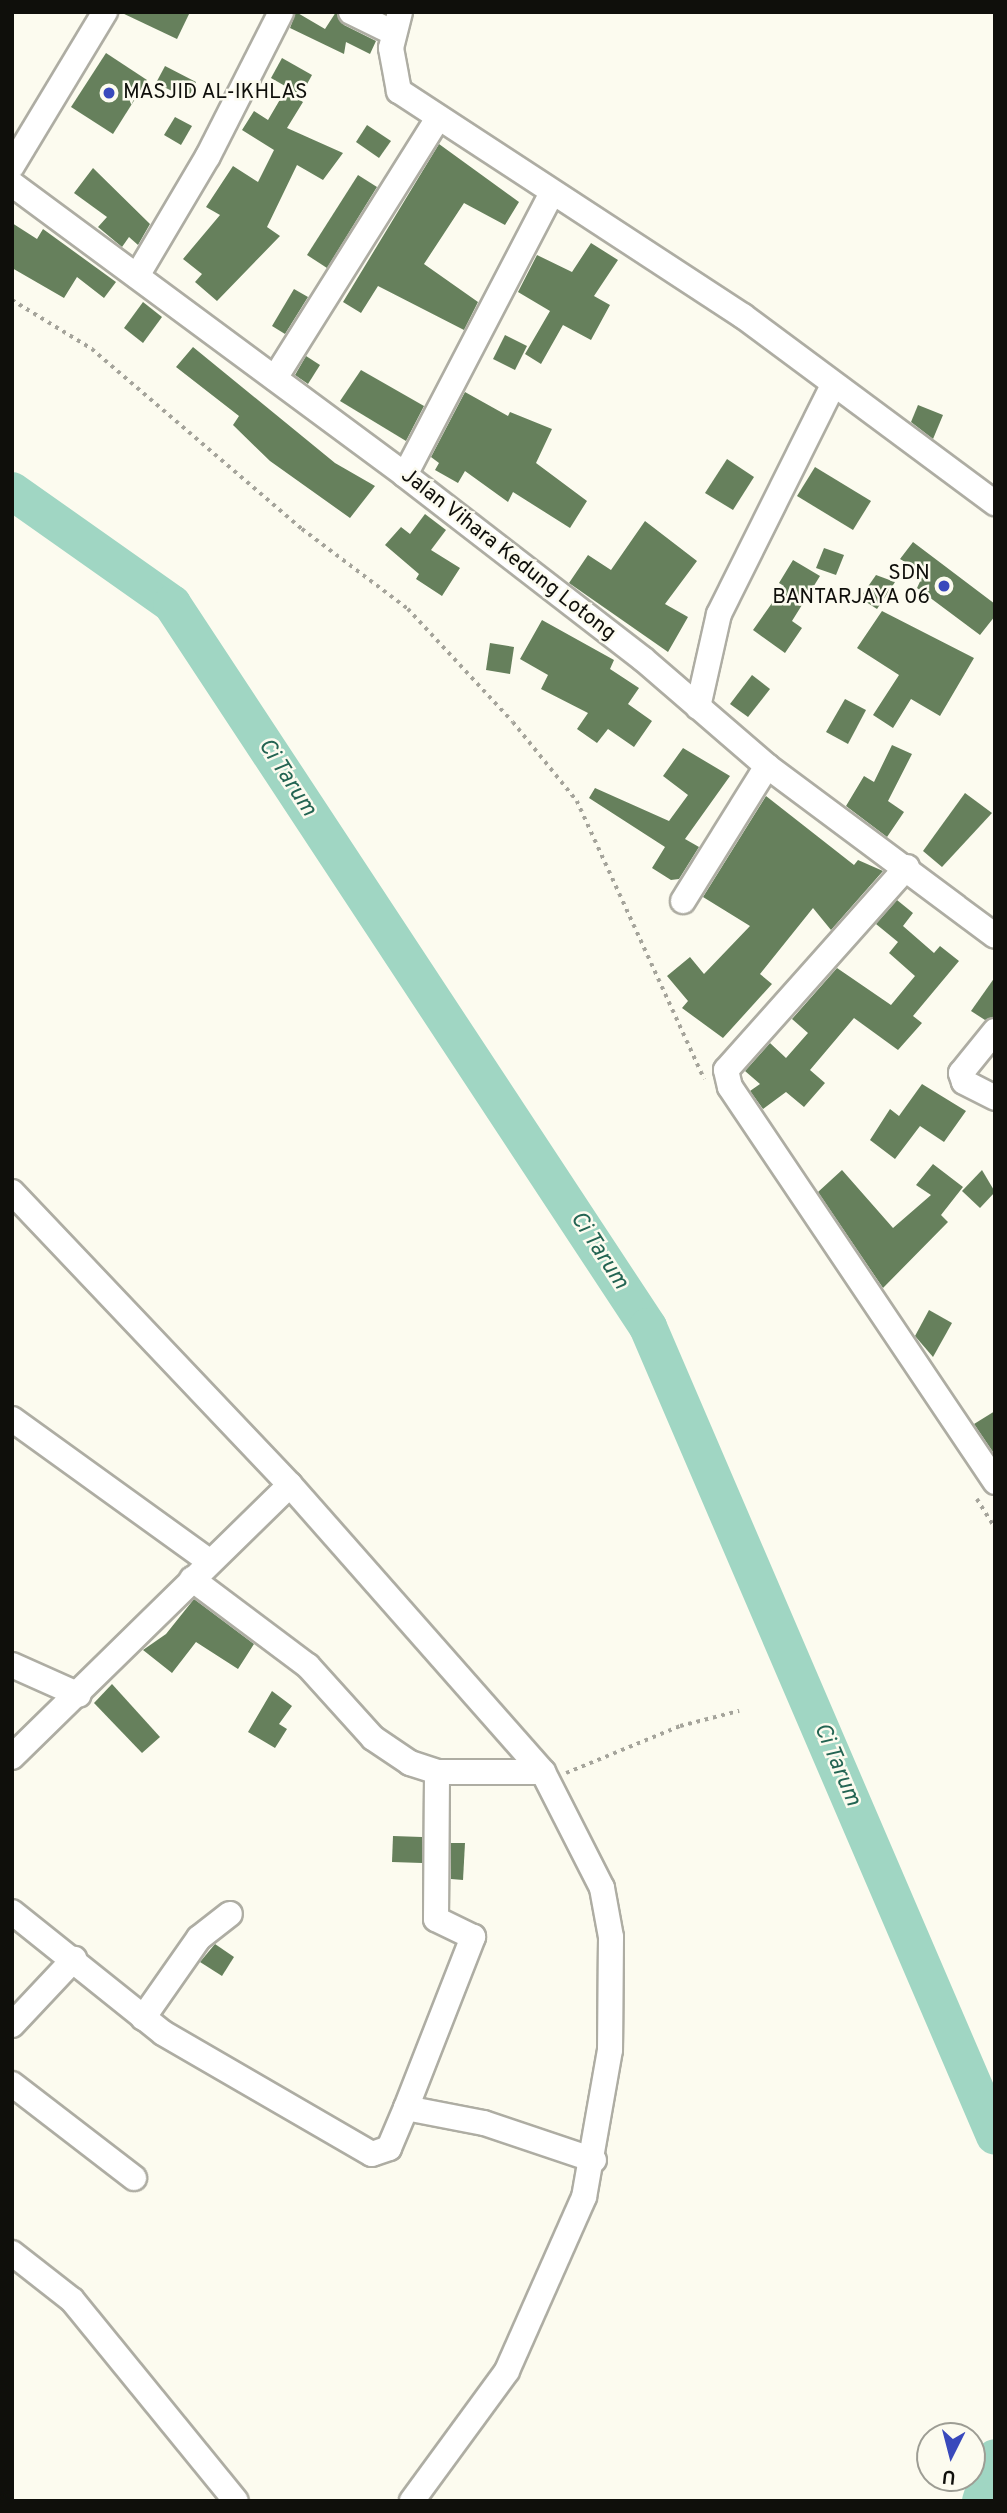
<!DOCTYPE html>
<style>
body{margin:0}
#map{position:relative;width:1007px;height:2513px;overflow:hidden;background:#fcfbef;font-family:Overpass,sans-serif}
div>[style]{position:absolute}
.river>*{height:38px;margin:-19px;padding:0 19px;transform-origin:19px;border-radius:19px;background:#a0d6c3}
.building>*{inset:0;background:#66805c}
.path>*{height:3.5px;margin-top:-1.75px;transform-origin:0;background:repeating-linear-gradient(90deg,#a5a49b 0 3.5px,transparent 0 8.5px)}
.roads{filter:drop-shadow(2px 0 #aeada3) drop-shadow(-2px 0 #aeada3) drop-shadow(0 2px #aeada3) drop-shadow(0 -2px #aeada3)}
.street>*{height:24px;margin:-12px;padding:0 12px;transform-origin:12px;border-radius:12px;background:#fff}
.dots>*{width:19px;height:19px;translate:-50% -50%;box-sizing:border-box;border:4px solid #fcfbef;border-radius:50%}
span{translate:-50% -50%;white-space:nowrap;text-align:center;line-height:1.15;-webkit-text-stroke:5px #fcfbef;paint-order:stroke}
.poi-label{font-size:21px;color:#0f0f0b}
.left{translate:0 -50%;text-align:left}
.right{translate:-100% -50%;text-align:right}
.street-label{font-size:21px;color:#0f0f0b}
.water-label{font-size:23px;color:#236452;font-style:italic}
.frame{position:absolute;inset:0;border:14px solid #0f0f0b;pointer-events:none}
.north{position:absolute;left:916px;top:2422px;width:70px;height:70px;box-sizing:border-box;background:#fcfbef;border:2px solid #9d9d94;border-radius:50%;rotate:186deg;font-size:19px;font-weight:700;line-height:28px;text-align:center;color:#0f0f0b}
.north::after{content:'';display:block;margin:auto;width:24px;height:32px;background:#3949bc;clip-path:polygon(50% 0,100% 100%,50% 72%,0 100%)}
</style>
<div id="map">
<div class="river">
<div style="left:12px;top:491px;width:196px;rotate:35.2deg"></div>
<div style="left:172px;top:604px;width:866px;rotate:56.64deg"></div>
<div style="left:648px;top:1327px;width:880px;rotate:66.78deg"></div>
<div style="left:981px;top:2501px;width:45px;rotate:-72deg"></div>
</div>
<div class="building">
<div style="clip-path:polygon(120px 12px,190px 12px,177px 39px)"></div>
<div style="clip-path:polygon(296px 12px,325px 29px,336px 12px,344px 25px,376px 41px,370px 54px,346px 42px,344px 54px,290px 28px)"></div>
<div style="clip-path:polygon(106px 53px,147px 80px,113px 134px,71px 107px)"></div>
<div style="clip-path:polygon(282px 58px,312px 75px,301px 95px,271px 78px)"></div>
<div style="clip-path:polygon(165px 66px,196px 82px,188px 99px,156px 83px)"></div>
<div style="clip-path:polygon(285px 91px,303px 102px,287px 128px,343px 153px,323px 180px,297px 165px,267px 227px,280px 236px,217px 301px,195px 282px,202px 274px,183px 259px,220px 215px,206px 207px,233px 166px,258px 182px,274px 150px,242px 130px,254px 111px,268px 120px)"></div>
<div style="clip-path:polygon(175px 117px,192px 126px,181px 145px,164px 135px)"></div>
<div style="clip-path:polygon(367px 125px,391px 141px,379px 158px,356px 142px)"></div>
<div style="clip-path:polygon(439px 144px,519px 202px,505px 225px,464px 203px,424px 264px,478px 302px,464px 330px,378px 286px,361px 313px,343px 302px)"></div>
<div style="clip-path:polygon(93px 168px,150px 224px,138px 245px,129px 237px,122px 247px,98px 227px,107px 217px,74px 193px)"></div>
<div style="clip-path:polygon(358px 175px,377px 187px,327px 268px,307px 255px)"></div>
<div style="clip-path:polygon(12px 223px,37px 239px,43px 229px,116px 282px,104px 298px,77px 277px,64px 298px,12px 268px)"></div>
<div style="clip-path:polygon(591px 243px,618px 260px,594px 296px,610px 305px,591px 340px,563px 325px,541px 364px,525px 354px,550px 311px,518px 292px,537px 255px,572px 272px)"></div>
<div style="clip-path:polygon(294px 289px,308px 297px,285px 334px,272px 326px)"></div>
<div style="clip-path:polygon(143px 302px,162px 317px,143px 343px,124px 328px)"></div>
<div style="clip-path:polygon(505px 335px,527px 346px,515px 370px,493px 359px)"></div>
<div style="clip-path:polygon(193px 347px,335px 463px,375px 486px,350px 518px,270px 461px,233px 425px,239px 416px,176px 367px)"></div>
<div style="clip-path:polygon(306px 356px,320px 365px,308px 384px,295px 375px)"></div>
<div style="clip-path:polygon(361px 370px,424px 406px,406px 441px,340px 401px)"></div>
<div style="clip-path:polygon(465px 392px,508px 416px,510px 412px,552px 429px,536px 463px,587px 501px,570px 528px,513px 492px,508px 502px,465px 471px,458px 483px,435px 470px,439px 463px,431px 457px)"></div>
<div style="clip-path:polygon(918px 405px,943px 415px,933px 439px,911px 422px)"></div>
<div style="clip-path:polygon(727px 459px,754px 477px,733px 510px,705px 493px)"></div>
<div style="clip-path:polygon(815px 467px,871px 501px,853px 530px,797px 496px)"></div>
<div style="clip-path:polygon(425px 514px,446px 530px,431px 550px,460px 568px,442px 596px,416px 579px,419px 574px,385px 545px,401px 527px,410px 534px)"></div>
<div style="clip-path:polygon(645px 521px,697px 561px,665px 604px,688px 617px,668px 652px,569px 583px,588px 555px,611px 570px)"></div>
<div style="clip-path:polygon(913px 542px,995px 604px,995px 616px,980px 635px,917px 588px,924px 573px,900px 559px)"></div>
<div style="clip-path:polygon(824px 548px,844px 555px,836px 575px,816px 568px)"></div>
<div style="clip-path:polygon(793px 560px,820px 576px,792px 621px,802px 628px,785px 653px,753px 630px,784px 586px,779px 583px)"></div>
<div style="clip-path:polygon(876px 575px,895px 582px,877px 609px,860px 598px)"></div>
<div style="clip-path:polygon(882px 611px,974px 658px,940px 716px,911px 699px,893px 728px,873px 715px,899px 675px,857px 648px)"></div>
<div style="clip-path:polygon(542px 620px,614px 660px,610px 669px,639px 688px,628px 704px,652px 721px,634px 747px,608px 729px,597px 743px,577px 729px,588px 713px,541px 689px,548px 675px,520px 659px)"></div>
<div style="clip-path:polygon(490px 643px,514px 647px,510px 674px,486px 670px)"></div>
<div style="clip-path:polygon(752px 675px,770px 689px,748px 717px,730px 704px)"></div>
<div style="clip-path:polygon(845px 699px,866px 710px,848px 744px,826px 732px)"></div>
<div style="clip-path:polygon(892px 745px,912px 754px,888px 801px,904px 812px,887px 837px,846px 806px,864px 776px,874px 782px)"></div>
<div style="clip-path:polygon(683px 748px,730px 776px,685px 839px,699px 847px,679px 879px,671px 880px,652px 868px,665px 847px,589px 798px,595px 788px,669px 821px,688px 795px,663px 776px)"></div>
<div style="clip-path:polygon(965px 793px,992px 813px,942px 867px,923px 851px)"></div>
<div style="clip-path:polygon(766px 796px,854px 865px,858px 860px,883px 871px,831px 930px,813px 908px,760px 974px,772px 984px,723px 1038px,682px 1008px,688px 1001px,667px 976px,690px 957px,704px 974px,750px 926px,703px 897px)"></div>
<div style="clip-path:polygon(897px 900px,913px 913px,903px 926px,934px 953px,940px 946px,959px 961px,913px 1016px,922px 1023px,898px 1050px,854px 1018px,810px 1070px,825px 1083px,804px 1107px,786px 1092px,763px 1109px,750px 1091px,760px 1084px,745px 1071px,770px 1043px,786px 1058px,808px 1033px,792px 1019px,837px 968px,891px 1005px,915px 976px,889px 953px,898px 942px,876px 924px)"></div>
<div style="clip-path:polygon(995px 977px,995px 1016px,985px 1020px,971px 1011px)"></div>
<div style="clip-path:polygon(922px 1084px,966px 1111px,944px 1142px,920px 1126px,895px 1159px,870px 1140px,890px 1109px,899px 1116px)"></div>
<div style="clip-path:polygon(933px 1164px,963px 1187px,941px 1215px,948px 1222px,883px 1288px,818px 1192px,842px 1170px,893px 1228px,931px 1195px,916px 1185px)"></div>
<div style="clip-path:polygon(982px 1170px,995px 1192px,980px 1208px,962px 1191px)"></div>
<div style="clip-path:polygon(929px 1310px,952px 1323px,933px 1357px,915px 1336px)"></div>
<div style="clip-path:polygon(995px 1411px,995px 1455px,974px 1424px)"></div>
<div style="clip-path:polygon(194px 1599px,254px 1644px,238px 1669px,196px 1642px,172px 1673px,143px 1650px,166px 1634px)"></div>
<div style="clip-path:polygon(112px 1684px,160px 1737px,142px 1753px,94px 1703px)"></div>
<div style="clip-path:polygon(272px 1691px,292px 1706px,279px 1724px,287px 1729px,275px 1748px,248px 1732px)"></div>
<div style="clip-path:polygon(393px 1836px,422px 1837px,422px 1863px,392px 1862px)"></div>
<div style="clip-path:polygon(451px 1843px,465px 1843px,463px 1880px,451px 1879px)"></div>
<div style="clip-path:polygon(215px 1944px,234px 1957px,222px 1976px,200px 1962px)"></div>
</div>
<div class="path">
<div style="left:12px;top:300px;width:94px;rotate:31.5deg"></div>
<div style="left:92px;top:349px;width:277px;rotate:40.6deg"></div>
<div style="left:302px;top:529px;width:133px;rotate:37deg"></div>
<div style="left:408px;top:609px;width:154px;rotate:47.1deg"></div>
<div style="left:513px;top:722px;width:102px;rotate:51deg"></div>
<div style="left:577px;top:801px;width:306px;rotate:65.4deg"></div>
<div style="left:977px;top:1499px;width:34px;rotate:58deg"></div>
<div style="left:566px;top:1773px;width:123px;rotate:-22.4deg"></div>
<div style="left:680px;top:1726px;width:61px;rotate:-14.3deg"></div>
</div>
<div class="roads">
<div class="street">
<div style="left:351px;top:12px;width:46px;rotate:26deg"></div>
<div style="left:400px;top:12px;width:37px;rotate:104deg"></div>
<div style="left:391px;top:48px;width:44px;rotate:79.5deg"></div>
<div style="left:399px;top:91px;width:411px;rotate:33.2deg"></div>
<div style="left:743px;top:316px;width:314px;rotate:36.6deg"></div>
<div style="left:12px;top:166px;width:180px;rotate:-58.9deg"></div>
<div style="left:12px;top:184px;width:489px;rotate:36.5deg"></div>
<div style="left:405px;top:475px;width:301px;rotate:37.7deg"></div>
<div style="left:643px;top:659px;width:164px;rotate:40.8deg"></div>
<div style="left:767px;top:766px;width:284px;rotate:36.7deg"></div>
<div style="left:137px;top:276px;width:139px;rotate:-59.4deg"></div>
<div style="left:208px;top:156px;width:161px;rotate:-63.1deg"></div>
<div style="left:275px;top:378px;width:307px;rotate:-57.9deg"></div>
<div style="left:405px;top:475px;width:318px;rotate:-62.5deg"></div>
<div style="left:698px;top:707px;width:95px;rotate:-77.3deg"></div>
<div style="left:719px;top:614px;width:254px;rotate:-63.5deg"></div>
<div style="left:907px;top:867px;width:272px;rotate:131.7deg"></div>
<div style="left:726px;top:1070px;width:17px;rotate:77deg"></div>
<div style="left:730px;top:1087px;width:476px;rotate:56.1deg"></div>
<div style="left:683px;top:901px;width:159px;rotate:-58.1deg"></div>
<div style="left:995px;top:1031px;width:54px;rotate:129deg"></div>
<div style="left:961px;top:1073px;width:9px;rotate:72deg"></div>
<div style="left:964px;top:1082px;width:35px;rotate:27deg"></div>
<div style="left:12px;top:1192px;width:404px;rotate:46.5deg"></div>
<div style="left:290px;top:1485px;width:383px;rotate:48.6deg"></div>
<div style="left:543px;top:1772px;width:130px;rotate:63deg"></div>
<div style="left:602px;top:1888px;width:50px;rotate:79.6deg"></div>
<div style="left:611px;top:1937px;width:113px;rotate:90.5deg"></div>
<div style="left:610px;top:2050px;width:149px;rotate:100deg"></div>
<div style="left:584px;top:2197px;width:190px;rotate:113.9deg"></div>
<div style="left:507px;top:2371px;width:161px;rotate:126.2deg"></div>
<div style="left:12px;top:1419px;width:244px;rotate:35.8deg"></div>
<div style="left:192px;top:1579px;width:145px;rotate:36.9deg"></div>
<div style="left:308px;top:1666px;width:97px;rotate:47.9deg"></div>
<div style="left:373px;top:1738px;width:45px;rotate:34deg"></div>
<div style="left:410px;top:1763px;width:28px;rotate:18deg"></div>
<div style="left:437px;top:1772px;width:106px"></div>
<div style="left:12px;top:1665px;width:73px;rotate:24.1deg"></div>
<div style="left:12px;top:1757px;width:389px;rotate:-44.4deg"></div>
<div style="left:12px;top:1912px;width:193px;rotate:38.7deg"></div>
<div style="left:163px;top:2033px;width:241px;rotate:30.1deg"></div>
<div style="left:372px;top:2154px;width:18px;rotate:-19deg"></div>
<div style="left:389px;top:2148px;width:43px;rotate:-67deg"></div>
<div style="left:406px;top:2108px;width:79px;rotate:10.9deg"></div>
<div style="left:484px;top:2123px;width:116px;rotate:18.6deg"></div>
<div style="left:143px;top:2018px;width:98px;rotate:-55deg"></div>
<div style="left:199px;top:1938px;width:39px;rotate:-38deg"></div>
<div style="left:12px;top:2025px;width:91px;rotate:-46.8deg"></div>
<div style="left:12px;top:2084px;width:154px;rotate:37.6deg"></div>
<div style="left:406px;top:2108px;width:184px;rotate:-68.6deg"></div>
<div style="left:473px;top:1937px;width:41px;rotate:-154.1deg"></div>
<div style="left:436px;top:1919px;width:147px;rotate:-89.6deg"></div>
<div style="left:12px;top:2253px;width:76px;rotate:38.1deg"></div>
<div style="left:72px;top:2300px;width:259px;rotate:50.8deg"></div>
</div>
</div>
<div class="dots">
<div style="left:109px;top:93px;background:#3949bc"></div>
<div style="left:944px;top:586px;background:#3949bc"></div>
</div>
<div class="poi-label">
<span class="left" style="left:123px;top:93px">MASJID AL-IKHLAS</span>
<span class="right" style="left:930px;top:586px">SDN<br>BANTARJAYA 06</span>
</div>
<div class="street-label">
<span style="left:508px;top:555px;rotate:38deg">Jalan Vihara Kedung Lotong</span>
</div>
<div class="water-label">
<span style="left:286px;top:778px;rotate:57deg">Ci Tarum</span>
<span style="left:598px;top:1251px;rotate:57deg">Ci Tarum</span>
<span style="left:836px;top:1765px;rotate:67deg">Ci Tarum</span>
</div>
<div class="frame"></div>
<div class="north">U</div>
</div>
